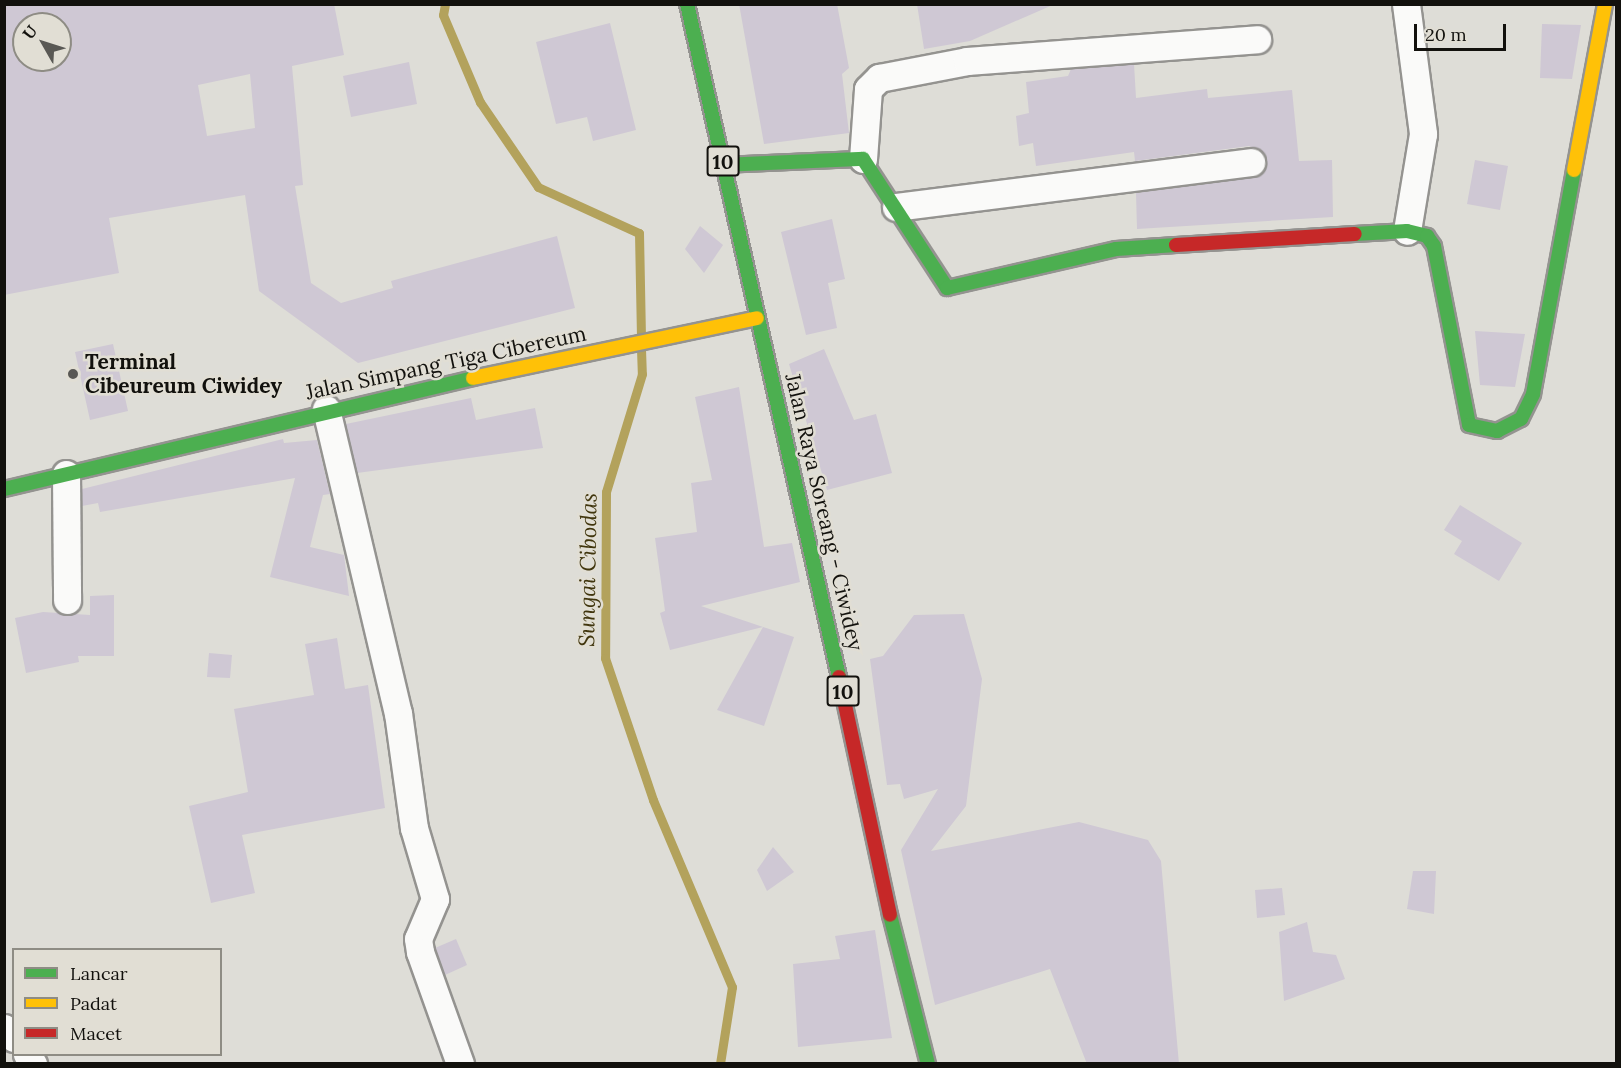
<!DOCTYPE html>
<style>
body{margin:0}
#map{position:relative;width:1621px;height:1068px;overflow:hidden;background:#deddd7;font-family:Lora,serif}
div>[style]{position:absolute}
.stream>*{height:9px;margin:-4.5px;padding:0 4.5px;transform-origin:4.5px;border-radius:4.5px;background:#b3a25c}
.building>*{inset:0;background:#cfc8d4}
.roads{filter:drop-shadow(2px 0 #949390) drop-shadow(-2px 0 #949390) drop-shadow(0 2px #949390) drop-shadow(0 -2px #949390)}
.street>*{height:27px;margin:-13.5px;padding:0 13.5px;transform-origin:13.5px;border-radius:13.5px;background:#fafaf9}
.fast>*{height:14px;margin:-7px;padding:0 7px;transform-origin:7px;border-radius:7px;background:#4caf50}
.slow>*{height:14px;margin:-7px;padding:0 7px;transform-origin:7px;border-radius:7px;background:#ffc107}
.jam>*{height:14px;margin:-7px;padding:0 7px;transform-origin:7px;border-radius:7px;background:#c62828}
.dots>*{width:16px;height:16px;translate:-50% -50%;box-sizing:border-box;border:3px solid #e1ded4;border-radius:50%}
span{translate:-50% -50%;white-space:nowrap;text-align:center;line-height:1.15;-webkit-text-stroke:5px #e1ded4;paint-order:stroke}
.shield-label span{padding:2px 4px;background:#e1ded4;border:2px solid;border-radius:4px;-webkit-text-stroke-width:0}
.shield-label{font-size:20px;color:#12110d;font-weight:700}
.poi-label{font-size:21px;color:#12110d;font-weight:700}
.left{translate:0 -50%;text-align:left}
.street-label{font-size:21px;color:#12110d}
.water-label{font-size:22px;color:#40350d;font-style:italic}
.frame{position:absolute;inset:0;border:6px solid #12110d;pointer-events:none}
.legend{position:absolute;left:12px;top:948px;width:210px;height:108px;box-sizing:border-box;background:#e1ded4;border:2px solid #8e8c84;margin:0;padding:8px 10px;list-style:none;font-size:18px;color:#12110d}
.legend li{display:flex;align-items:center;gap:12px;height:30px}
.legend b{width:30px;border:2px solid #8e8c84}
.north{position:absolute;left:12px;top:12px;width:60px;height:60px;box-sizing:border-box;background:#e1ded4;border:2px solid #8e8c84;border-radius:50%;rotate:309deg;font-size:16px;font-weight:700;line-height:24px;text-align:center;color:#12110d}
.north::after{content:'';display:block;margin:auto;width:21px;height:27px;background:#595854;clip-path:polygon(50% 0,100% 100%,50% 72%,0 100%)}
.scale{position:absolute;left:1414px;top:24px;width:92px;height:27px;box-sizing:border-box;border:3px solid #12110d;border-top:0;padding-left:8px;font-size:18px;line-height:21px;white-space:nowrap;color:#12110d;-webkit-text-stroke:4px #e1ded4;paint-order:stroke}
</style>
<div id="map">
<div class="stream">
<div style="left:445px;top:4px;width:11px;rotate:100deg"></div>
<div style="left:443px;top:15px;width:95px;rotate:67deg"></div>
<div style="left:480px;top:102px;width:103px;rotate:55.7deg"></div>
<div style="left:538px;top:187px;width:111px;rotate:24.5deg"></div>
<div style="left:639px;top:233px;width:103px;rotate:88.9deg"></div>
<div style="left:641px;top:349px;width:25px;rotate:88deg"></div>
<div style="left:642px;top:374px;width:123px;rotate:107deg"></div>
<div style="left:606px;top:492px;width:166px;rotate:90.3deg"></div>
<div style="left:605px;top:658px;width:150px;rotate:71.3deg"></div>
<div style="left:653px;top:800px;width:203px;rotate:67.1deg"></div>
<div style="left:732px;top:987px;width:78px;rotate:98.9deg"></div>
</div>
<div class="building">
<div style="clip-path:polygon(evenodd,4px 4px,334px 4px,344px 55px,292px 66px,303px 185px,295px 186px,311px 283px,341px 303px,393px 288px,391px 281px,557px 236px,575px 308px,358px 363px,259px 291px,245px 195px,109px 218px,119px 273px,4px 295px,4px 4px,24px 24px,60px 24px,60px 60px,24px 60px,24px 24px,4px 4px,250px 74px,255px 128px,207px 136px,198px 85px,250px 74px)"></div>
<div style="clip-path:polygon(739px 4px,837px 4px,849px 68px,842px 74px,849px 133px,764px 144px)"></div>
<div style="clip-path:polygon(917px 4px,1055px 4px,970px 41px,924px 49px)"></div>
<div style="clip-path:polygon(610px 23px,636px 130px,593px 141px,587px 117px,556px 124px,536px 42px)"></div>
<div style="clip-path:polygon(1542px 24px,1581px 25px,1572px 79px,1540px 78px)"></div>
<div style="clip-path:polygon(409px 62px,417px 104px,351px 117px,343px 76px)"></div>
<div style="clip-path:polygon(1134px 64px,1136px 98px,1207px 89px,1208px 98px,1292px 90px,1299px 161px,1332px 160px,1333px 217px,1137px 229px,1136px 193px,1254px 177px,1266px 168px,1264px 153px,1249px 146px,1135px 161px,1134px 152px,1036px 166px,1033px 143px,1019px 146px,1016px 116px,1029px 113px,1026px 82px,1068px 76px,1071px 69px)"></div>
<div style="clip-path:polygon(1475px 160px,1508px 166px,1500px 210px,1467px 204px)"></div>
<div style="clip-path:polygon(832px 219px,845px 279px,828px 283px,837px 328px,806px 335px,781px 232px)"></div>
<div style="clip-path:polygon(700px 226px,723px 245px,704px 273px,685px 249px)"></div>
<div style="clip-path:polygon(1475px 331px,1525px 334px,1515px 387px,1480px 385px)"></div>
<div style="clip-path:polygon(113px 344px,128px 411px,90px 420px,75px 352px)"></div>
<div style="clip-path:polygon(824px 349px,854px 420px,876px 414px,892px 473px,827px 490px,789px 364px)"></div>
<div style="clip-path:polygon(739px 387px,764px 547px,792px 543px,800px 582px,701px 606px,763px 627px,670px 650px,660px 613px,665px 611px,655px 538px,697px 532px,691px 483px,712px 480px,695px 397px)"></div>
<div style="clip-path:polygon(471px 398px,476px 420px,535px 408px,543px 448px,357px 473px,346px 424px)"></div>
<div style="clip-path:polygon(283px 439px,284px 443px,317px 440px,330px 494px,323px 495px,310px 547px,344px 555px,349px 596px,270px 577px,295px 478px,100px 512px,98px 503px,82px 506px,82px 489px)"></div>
<div style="clip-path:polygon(1460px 505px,1522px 543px,1499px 581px,1454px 554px,1462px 541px,1444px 530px)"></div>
<div style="clip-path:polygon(114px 595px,114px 656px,78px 656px,79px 662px,26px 673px,15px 618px,43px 612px,90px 615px,90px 596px)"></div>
<div style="clip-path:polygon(964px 614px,982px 679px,966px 806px,931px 851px,1079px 822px,1148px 840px,1161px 861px,1179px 1064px,1087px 1064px,1050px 969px,935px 1005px,901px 850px,938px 789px,904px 799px,900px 784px,887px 785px,870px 659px,883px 656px,914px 615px)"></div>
<div style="clip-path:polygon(763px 627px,794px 637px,764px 726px,717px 710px)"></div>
<div style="clip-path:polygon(337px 638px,345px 689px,368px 685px,385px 808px,242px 835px,255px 893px,211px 903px,189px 806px,248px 792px,234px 709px,314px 695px,305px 644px)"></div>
<div style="clip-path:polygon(209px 653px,232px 655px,230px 678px,207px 677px)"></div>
<div style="clip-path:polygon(773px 847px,794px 872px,767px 891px,757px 870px)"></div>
<div style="clip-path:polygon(1413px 871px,1436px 871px,1434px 914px,1407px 909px)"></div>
<div style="clip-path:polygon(1282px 888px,1285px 915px,1257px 918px,1255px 890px)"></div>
<div style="clip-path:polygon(1307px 922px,1313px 952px,1336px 955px,1345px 979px,1284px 1001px,1279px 932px)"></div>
<div style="clip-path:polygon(875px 930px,892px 1038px,798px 1047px,793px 964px,840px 959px,835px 936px)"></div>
<div style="clip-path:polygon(456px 939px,467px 965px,445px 975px,435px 948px)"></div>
</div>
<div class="roads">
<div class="street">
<div style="left:1406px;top:4px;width:131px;rotate:82.5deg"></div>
<div style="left:1423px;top:134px;width:98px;rotate:99.4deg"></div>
<div style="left:863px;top:159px;width:70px;rotate:-85.9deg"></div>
<div style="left:868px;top:89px;width:16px;rotate:-45deg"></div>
<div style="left:879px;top:78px;width:90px;rotate:-10.9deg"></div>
<div style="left:967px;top:61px;width:291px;rotate:-4.3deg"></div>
<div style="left:896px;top:207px;width:358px;rotate:-7.2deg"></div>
<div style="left:326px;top:409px;width:312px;rotate:76.7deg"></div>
<div style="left:398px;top:713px;width:116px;rotate:82.1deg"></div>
<div style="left:414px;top:828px;width:74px;rotate:73.5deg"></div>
<div style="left:435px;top:899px;width:43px;rotate:113deg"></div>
<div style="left:418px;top:939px;width:13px;rotate:81deg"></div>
<div style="left:420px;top:952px;width:119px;rotate:70.3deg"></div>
<div style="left:66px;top:474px;width:126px;rotate:89.5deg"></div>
<div style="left:4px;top:1028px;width:14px;rotate:45deg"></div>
<div style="left:27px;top:1054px;width:12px;rotate:59deg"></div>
</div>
<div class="fast">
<div style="left:687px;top:4px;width:690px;rotate:77.27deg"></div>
<div style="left:723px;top:165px;width:140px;rotate:-2.5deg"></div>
<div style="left:863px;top:159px;width:154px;rotate:56.9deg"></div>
<div style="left:947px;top:288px;width:173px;rotate:-13deg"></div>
<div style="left:1116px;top:249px;width:60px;rotate:-3.8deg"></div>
<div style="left:1355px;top:234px;width:52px;rotate:-3.3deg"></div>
<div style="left:1407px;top:231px;width:21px;rotate:14deg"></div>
<div style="left:1427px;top:236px;width:12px;rotate:55deg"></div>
<div style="left:1434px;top:246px;width:182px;rotate:78.9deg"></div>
<div style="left:1469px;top:425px;width:29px;rotate:12deg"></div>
<div style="left:1497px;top:431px;width:27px;rotate:-27deg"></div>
<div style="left:1521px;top:419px;width:28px;rotate:-64deg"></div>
<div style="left:1533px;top:394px;width:228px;rotate:-79.6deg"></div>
<div style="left:4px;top:489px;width:482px;rotate:-13.3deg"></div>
<div style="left:890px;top:915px;width:154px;rotate:75.7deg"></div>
</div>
<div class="slow">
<div style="left:1574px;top:170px;width:169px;rotate:-79.4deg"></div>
<div style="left:473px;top:378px;width:290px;rotate:-11.9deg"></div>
</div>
<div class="jam">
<div style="left:1176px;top:245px;width:179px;rotate:-3.5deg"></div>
<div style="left:839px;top:677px;width:243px;rotate:77.9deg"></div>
</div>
</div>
<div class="dots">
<div style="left:73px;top:374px;background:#595854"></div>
</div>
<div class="shield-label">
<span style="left:723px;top:161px">10</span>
<span style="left:843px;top:691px">10</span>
</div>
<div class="poi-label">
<span class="left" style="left:85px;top:374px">Terminal<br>Cibeureum Ciwidey</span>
</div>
<div class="street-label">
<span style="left:446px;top:363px;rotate:-12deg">Jalan Simpang Tiga Cibereum</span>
<span style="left:824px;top:512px;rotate:77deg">Jalan Raya Soreang - Ciwidey</span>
</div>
<div class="water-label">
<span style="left:588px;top:570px;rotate:-89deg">Sungai Cibodas</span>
</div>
<div class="frame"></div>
<ul class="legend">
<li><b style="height:8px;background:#4caf50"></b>Lancar</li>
<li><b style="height:8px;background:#ffc107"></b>Padat</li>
<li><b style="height:8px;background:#c62828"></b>Macet</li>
</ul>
<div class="north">U</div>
<div class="scale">20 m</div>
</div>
